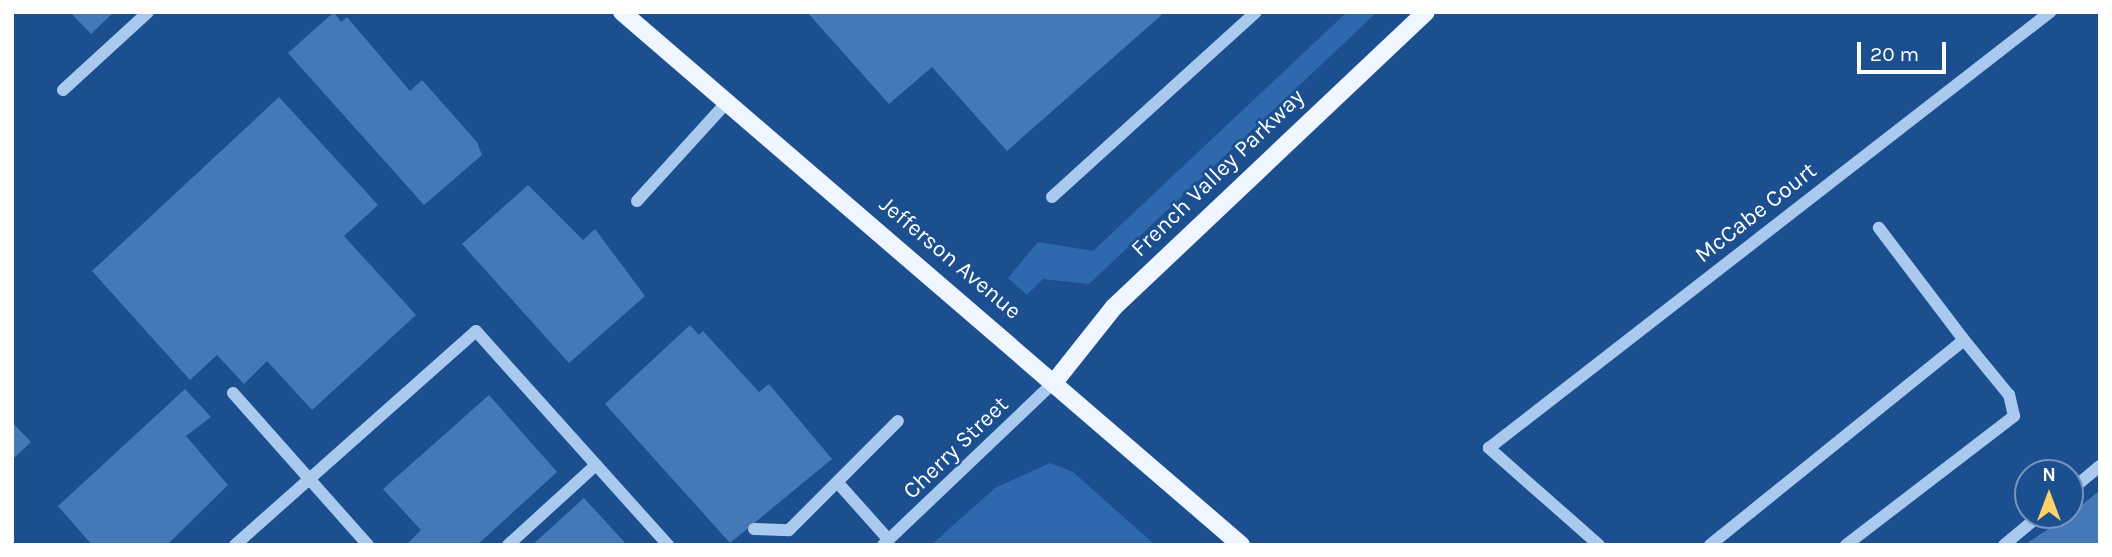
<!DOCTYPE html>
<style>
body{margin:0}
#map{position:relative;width:2112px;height:557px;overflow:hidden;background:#1b4f8f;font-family:Karla,sans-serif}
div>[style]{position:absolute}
.green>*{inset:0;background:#2e69ad}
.building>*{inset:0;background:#4478b7}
.minor>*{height:12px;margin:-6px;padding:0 6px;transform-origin:6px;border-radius:6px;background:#a9c9ee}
.major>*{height:18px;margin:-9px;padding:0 9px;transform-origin:9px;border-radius:9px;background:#f0f6ff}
span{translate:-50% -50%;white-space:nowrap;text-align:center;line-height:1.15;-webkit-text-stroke:5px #1b4f8f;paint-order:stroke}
.street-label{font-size:23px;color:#fff}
.frame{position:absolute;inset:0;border:14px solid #fff;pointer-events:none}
.north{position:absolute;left:2014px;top:459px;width:70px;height:70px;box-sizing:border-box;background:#1b4f8f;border:2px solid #7695bc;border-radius:50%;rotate:0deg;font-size:19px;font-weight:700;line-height:28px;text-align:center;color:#fff}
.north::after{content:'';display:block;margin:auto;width:24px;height:32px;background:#ffd166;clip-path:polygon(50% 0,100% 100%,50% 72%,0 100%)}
.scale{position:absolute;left:1857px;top:42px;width:89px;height:32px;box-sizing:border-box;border:4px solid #fff;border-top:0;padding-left:9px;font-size:21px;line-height:24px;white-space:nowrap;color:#fff;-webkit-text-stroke:5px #1b4f8f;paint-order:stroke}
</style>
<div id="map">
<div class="green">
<div style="clip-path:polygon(1347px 12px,1377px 12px,1089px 284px,1043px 279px,1027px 295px,1008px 278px,1038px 242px,1093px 251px)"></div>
<div style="clip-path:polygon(1050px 463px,1073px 472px,1155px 545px,931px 545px,995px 488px)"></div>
</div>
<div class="building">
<div style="clip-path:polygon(70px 12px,114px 12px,91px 34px)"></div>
<div style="clip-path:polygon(334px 12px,341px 22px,347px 17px,410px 91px,422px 80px,477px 142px,482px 155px,424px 205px,288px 53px)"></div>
<div style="clip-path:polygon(807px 12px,1165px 12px,1007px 151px,932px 67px,889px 104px)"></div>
<div style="clip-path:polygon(279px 97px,378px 205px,344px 236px,416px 315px,312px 410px,267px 361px,244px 384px,217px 355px,190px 380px,92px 271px)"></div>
<div style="clip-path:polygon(528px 185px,583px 240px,595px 229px,645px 296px,569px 363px,462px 244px)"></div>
<div style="clip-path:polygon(690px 325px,699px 335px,703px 331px,759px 392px,769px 384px,832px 459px,730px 543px,605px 404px)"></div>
<div style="clip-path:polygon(185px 389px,211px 417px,186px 436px,228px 485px,167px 545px,92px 545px,58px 506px)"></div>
<div style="clip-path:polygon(489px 395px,557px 472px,477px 545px,406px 545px,421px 530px,383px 489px)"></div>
<div style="clip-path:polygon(12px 422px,31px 442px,12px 460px)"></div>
<div style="clip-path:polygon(2100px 490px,2100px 545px,2024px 545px,2070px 515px)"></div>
<div style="clip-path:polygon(584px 498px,627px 545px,532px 545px)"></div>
</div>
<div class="minor">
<div style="left:63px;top:90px;width:115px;rotate:-42.5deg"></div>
<div style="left:1052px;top:197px;width:275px;rotate:-42.2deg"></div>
<div style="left:637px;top:201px;width:135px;rotate:-47.7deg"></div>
<div style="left:233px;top:393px;width:203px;rotate:48.4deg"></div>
<div style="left:838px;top:483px;width:76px;rotate:48.2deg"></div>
<div style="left:2070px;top:491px;width:39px;rotate:-40deg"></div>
<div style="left:754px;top:529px;width:35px;rotate:2deg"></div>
<div style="left:789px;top:530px;width:154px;rotate:-45deg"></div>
<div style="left:235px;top:545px;width:322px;rotate:-41.6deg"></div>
<div style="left:476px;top:331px;width:288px;rotate:48.1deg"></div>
<div style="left:508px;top:545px;width:119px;rotate:-42.3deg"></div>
<div style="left:883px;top:545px;width:239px;rotate:-43.6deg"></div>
<div style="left:1599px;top:545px;width:147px;rotate:-138.6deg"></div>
<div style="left:1489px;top:448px;width:711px;rotate:-37.85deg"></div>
<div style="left:1710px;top:545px;width:326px;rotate:-38.9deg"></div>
<div style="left:1964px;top:340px;width:141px;rotate:-127.2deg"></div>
<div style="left:1846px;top:545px;width:212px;rotate:-37.5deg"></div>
<div style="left:2014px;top:416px;width:22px;rotate:-103deg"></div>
<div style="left:2009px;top:395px;width:71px;rotate:-129.3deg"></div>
<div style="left:2004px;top:545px;width:47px;rotate:-39.8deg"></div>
</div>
<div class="major">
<div style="left:622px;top:12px;width:817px;rotate:40.73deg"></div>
<div style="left:1056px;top:380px;width:93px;rotate:-51.5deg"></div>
<div style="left:1114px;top:307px;width:429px;rotate:-43.4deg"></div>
</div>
<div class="street-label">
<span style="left:1218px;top:173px;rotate:-44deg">French Valley Parkway</span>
<span style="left:1756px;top:213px;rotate:-38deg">McCabe Court</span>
<span style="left:950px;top:258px;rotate:40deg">Jefferson Avenue</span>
<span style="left:956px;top:448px;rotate:-44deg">Cherry Street</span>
</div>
<div class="frame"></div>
<div class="north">N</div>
<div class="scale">20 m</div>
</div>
